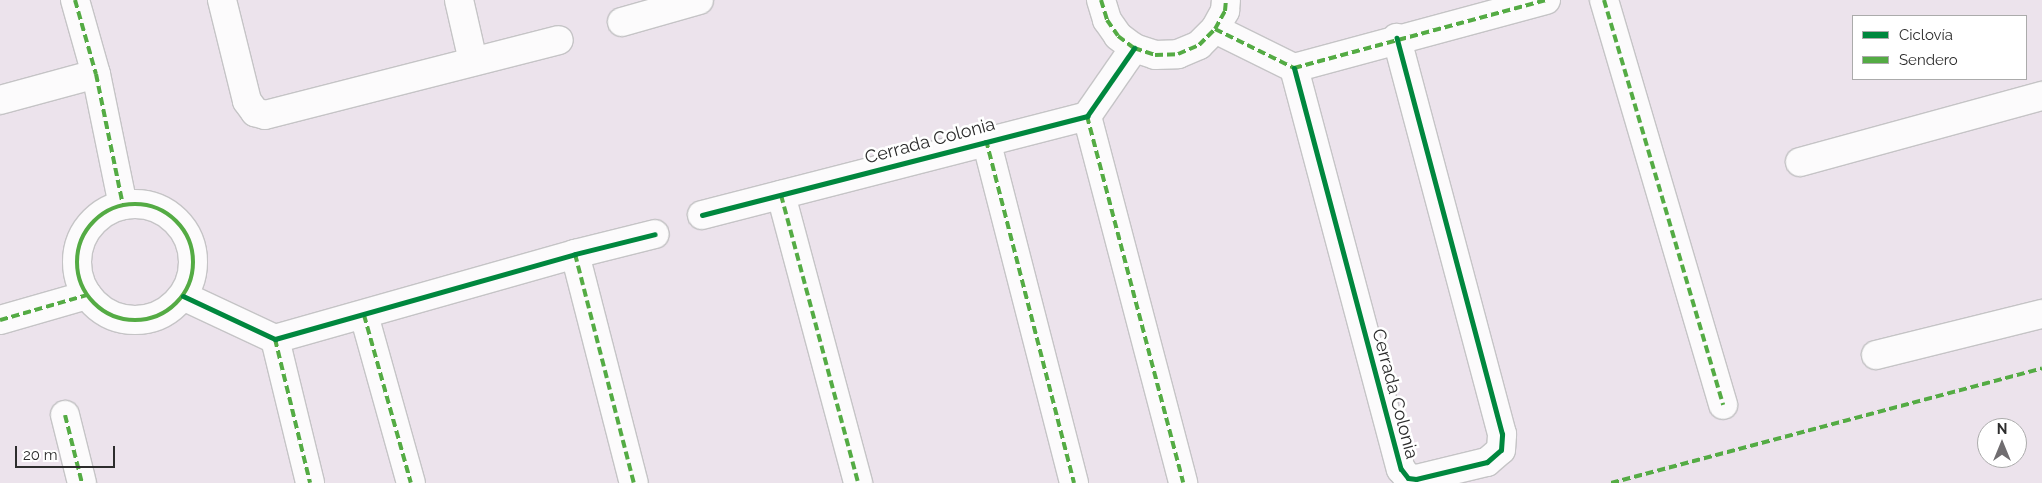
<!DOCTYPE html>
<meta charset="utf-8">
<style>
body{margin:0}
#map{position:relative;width:2042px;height:483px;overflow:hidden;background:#ece3ec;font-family:Raleway,sans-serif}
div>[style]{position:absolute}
.roads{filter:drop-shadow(1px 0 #c5c4c6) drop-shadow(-1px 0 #c5c4c6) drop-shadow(0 1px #c5c4c6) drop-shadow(0 -1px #c5c4c6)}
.minor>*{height:28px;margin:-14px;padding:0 14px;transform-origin:14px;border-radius:14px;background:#fcfbfc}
.minor>.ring{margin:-14px;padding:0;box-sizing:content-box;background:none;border:28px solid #fcfbfc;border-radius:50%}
.quiet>*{height:4px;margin-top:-2px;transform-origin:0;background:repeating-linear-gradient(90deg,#54ab44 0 8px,transparent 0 12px)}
.quiet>.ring{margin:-2px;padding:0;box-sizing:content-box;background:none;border:4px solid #54ab44;border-radius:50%}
.cycleway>*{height:5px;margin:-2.5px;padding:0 2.5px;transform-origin:2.5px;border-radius:2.5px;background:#00873e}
span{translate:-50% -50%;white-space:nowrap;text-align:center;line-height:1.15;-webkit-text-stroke:5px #fff;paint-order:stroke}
.street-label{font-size:18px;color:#2d2d2d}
.legend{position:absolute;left:1852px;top:15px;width:175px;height:65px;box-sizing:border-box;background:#fff;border:1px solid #ababab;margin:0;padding:6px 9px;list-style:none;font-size:15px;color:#2d2d2d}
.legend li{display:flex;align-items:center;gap:10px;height:25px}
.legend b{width:25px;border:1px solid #ababab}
.north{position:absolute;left:1977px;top:418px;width:50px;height:50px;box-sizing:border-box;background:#fff;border:1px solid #ababab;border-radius:50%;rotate:0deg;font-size:14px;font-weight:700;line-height:20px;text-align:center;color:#2d2d2d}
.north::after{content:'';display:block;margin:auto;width:18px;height:22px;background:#706d70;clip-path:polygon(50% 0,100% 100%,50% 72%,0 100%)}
.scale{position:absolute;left:15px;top:446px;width:100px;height:22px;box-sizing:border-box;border:2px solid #2d2d2d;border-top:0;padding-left:6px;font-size:15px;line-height:18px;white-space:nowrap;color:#2d2d2d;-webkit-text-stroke:4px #fff;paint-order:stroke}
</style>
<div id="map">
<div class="roads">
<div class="minor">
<div style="left:75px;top:0;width:77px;rotate:74.2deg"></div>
<div style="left:96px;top:74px;width:134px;rotate:78.4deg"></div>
<div style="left:222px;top:0;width:104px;rotate:76.1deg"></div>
<div style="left:247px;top:101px;width:14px;rotate:54deg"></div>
<div style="left:255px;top:112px;width:10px;rotate:17deg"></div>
<div style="left:265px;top:115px;width:303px;rotate:-14.3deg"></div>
<div style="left:459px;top:0;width:63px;rotate:77.1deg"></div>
<div style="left:1101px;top:0;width:21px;rotate:73deg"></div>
<div style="left:1107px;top:20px;width:19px;rotate:55deg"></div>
<div style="left:1118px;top:36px;width:20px;rotate:37deg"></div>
<div style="left:1134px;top:48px;width:22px;rotate:18deg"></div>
<div style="left:1155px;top:55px;width:23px;rotate:-2deg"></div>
<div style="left:1178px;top:54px;width:23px;rotate:-23deg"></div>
<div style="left:1199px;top:45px;width:23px;rotate:-45deg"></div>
<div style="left:1215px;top:29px;width:21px;rotate:-61deg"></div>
<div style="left:1225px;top:11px;width:11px;rotate:-85deg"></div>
<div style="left:1604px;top:0;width:422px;rotate:73.6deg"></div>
<div style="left:622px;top:22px;width:80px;rotate:-15.9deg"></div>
<div style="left:1215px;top:29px;width:88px;rotate:26.3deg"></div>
<div style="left:1294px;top:68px;width:261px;rotate:-15.1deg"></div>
<div style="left:1294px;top:68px;width:415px;rotate:75.1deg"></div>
<div style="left:1401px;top:469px;width:11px;rotate:52deg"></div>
<div style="left:1408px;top:478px;width:8px;rotate:7deg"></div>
<div style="left:1416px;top:479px;width:73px;rotate:-13.5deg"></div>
<div style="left:1487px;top:462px;width:18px;rotate:-41deg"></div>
<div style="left:1501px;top:450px;width:16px;rotate:-86deg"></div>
<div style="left:1502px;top:434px;width:410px;rotate:-104.9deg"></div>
<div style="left:0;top:100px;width:99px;rotate:-15.2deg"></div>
<div style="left:1087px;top:116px;width:379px;rotate:75.3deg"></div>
<div style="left:986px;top:140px;width:354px;rotate:75.6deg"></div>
<div style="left:1800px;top:162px;width:251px;rotate:-15.3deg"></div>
<div style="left:781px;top:195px;width:298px;rotate:75deg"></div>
<div class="ring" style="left:77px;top:204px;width:88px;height:88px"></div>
<div style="left:702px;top:215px;width:398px;rotate:-14.4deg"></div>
<div style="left:1087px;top:116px;width:83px;rotate:-55.3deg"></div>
<div style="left:575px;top:254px;width:236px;rotate:75.6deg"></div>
<div style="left:183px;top:296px;width:102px;rotate:25.1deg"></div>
<div style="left:275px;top:339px;width:312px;rotate:-15.8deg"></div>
<div style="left:575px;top:254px;width:82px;rotate:-14deg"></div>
<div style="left:364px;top:315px;width:174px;rotate:74.4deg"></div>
<div style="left:0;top:320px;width:91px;rotate:-16deg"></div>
<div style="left:275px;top:339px;width:148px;rotate:76.3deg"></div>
<div style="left:1876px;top:355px;width:171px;rotate:-13.9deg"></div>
<div style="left:65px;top:415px;width:70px;rotate:76deg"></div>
</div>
</div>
<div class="quiet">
<div style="left:75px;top:0;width:77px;rotate:74.2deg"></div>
<div style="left:96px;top:74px;width:134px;rotate:78.4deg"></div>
<div style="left:1101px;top:0;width:21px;rotate:73deg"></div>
<div style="left:1107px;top:20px;width:19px;rotate:55deg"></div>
<div style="left:1118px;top:36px;width:20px;rotate:37deg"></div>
<div style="left:1134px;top:48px;width:22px;rotate:18deg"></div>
<div style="left:1155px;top:55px;width:23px;rotate:-2deg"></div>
<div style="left:1178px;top:54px;width:23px;rotate:-23deg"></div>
<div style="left:1199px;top:45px;width:23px;rotate:-45deg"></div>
<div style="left:1215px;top:29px;width:21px;rotate:-61deg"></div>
<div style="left:1225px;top:11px;width:11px;rotate:-85deg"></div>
<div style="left:1604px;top:0;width:422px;rotate:73.6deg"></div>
<div style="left:1215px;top:29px;width:88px;rotate:26.3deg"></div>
<div style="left:1294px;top:68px;width:261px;rotate:-15.1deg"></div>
<div style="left:1087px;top:116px;width:379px;rotate:75.3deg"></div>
<div style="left:986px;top:140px;width:354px;rotate:75.6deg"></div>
<div style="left:781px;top:195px;width:298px;rotate:75deg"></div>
<div class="ring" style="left:77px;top:204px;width:112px;height:112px"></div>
<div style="left:575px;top:254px;width:236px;rotate:75.6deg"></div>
<div style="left:364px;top:315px;width:174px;rotate:74.4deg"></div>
<div style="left:0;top:320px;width:91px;rotate:-16deg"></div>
<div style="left:275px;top:339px;width:148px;rotate:76.3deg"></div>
<div style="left:65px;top:415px;width:70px;rotate:76deg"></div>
<div style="left:1611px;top:483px;width:446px;rotate:-14.9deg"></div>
</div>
<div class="cycleway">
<div style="left:1294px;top:68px;width:415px;rotate:75.1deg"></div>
<div style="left:1401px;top:469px;width:11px;rotate:52deg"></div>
<div style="left:1408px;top:478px;width:8px;rotate:7deg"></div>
<div style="left:1416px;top:479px;width:73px;rotate:-13.5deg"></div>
<div style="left:1487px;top:462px;width:18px;rotate:-41deg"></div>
<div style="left:1501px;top:450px;width:16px;rotate:-86deg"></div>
<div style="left:1502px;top:434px;width:410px;rotate:-104.9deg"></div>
<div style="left:702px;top:215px;width:398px;rotate:-14.4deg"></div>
<div style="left:1087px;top:116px;width:83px;rotate:-55.3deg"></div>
<div style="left:183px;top:296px;width:102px;rotate:25.1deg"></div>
<div style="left:275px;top:339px;width:312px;rotate:-15.8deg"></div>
<div style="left:575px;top:254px;width:82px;rotate:-14deg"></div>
</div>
<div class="street-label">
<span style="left:930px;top:141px;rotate:-15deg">Cerrada Colonia</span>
<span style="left:1395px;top:394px;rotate:75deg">Cerrada Colonia</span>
</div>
<ul class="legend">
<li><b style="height:6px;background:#00873e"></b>Ciclovía</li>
<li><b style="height:6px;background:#54ab44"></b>Sendero</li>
</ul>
<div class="north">N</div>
<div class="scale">20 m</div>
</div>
